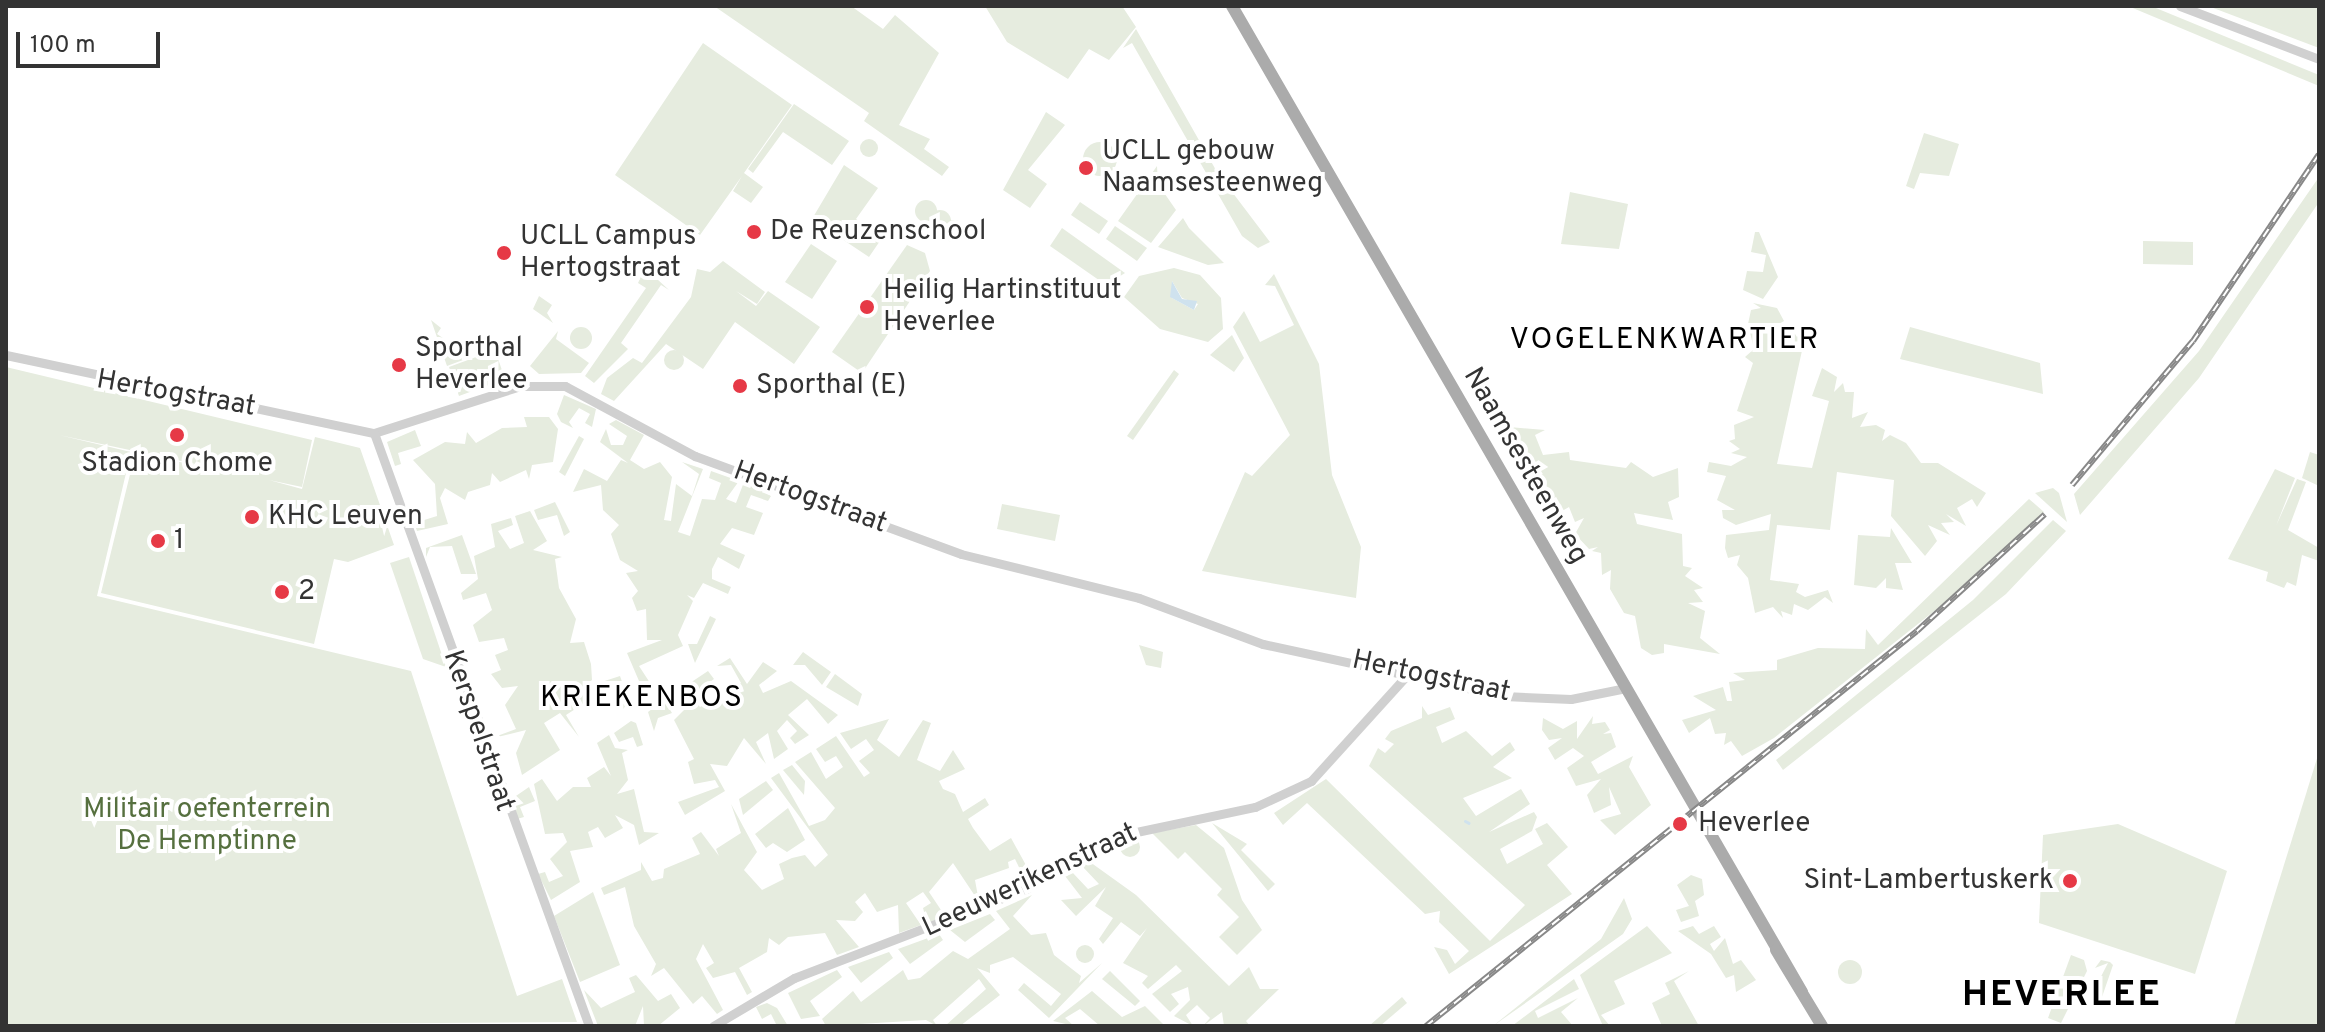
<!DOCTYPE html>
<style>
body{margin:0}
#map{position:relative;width:2325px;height:1032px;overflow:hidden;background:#fff;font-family:Overpass,sans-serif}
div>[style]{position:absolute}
.green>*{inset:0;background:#e6ecdf}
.round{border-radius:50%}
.water>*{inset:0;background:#cfe2ee}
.stream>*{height:3px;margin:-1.5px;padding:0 1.5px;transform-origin:1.5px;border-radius:1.5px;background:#cfe2ee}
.minor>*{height:9px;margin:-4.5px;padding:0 4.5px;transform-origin:4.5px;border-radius:4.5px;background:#d0d0d0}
.major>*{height:12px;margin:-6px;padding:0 6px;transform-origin:6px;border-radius:6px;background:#ababab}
.rail>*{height:6px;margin-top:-3px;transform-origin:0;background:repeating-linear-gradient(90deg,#fff 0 9px,#888 0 18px);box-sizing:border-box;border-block:2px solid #888}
.dots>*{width:22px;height:22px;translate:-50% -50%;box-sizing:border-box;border:4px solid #fff;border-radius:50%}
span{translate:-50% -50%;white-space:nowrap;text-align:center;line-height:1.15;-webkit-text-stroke:8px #fff;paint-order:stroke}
.poi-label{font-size:28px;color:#333}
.left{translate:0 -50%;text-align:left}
.right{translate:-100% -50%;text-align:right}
.street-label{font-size:28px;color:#333}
.park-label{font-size:28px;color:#56703f}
.neighbourhood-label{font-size:30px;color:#000;letter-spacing:2px}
.district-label{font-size:36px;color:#000;font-weight:700;letter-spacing:2px}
.frame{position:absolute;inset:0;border:8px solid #333;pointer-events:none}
.scale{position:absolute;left:16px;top:32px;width:144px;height:36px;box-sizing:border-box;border:4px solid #333;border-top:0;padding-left:10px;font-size:24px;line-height:28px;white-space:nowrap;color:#333;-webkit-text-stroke:6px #fff;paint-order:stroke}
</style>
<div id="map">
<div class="green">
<div style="clip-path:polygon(714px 6px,851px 6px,883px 29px,895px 15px,939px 53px,899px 125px,930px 139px,924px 149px,949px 167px,942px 176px,864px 121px,869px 113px)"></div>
<div style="clip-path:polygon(985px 6px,1122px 6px,1136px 27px,1109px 60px,1089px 49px,1068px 79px,1007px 42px)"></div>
<div style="clip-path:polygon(2128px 6px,2151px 6px,2319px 75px,2319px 86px)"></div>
<div style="clip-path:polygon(2208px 6px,2319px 6px,2319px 48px)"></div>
<div style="clip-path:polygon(1136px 29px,1217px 172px,1270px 242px,1258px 248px,1242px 236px,1132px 43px,1123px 48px)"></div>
<div style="clip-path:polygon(703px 43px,792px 105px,744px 173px,763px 187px,751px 203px,733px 191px,742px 176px,700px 235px,615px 175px)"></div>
<div style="clip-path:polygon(794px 104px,849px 141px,832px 165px,783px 132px,753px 173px,748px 169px)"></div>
<div style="clip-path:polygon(1046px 112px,1065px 125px,1028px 170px,1047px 184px,1030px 208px,1003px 190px)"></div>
<div style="clip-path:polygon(1924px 133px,1959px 144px,1949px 176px,1920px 173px,1914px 189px,1906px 186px)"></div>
<div class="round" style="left:860px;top:139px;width:18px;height:18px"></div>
<div class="round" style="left:1083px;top:142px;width:34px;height:34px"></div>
<div style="clip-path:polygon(844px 165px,878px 188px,856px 219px,882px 238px,869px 257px,812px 219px)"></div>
<div style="clip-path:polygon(1157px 166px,1158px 184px,1176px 210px,1151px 243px,1118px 221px)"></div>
<div style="clip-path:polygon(2319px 177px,2319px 202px,2199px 378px,2080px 515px,2074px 494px,2199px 351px)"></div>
<div style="clip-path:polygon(1570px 192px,1628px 204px,1619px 249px,1561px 244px)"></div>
<div class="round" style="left:915px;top:200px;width:22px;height:22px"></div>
<div style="clip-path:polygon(1080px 202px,1108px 221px,1099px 234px,1071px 215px)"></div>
<div class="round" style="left:929px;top:210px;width:22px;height:22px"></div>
<div style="clip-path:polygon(1183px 218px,1189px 228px,1224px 263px,1208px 265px,1158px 247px)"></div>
<div class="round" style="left:943px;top:220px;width:22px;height:22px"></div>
<div style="clip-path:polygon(1115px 226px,1147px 248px,1137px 261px,1106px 239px)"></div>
<div style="clip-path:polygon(1062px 228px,1125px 273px,1106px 285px,1050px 246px)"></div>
<div style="clip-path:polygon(1755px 232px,1759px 232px,1778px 277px,1763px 299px,1743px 290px,1747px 271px,1763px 272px,1766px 255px,1751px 252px)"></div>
<div style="clip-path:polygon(2143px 241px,2193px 242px,2193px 265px,2143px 264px)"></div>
<div style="clip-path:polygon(811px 244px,837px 261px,812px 299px,785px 282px)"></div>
<div style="clip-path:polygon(907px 245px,925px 253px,930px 271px,862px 373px,832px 352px)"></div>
<div style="clip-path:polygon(723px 261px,765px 292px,757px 304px,736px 291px,756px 306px,768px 291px,820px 327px,794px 364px,735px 322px,703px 369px,666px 344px,614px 401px,601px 394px,607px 378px,633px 358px,642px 363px,691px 297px,697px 269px,710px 272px)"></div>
<div style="clip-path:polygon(645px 268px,669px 290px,661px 285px,621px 343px,628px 349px,594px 383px,585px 376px,646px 288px,638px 283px)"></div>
<div style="clip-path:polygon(evenodd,1174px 268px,1200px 275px,1221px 298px,1223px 329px,1208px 342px,1160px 329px,1124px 297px,1139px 276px,1174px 268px,1172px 281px,1182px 298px,1198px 304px,1194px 310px,1172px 298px,1172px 281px)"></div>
<div style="clip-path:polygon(1274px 274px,1319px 364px,1332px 475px,1361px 547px,1356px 598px,1202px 571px,1245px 472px,1252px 476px,1290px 435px,1233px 327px,1244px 311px,1260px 342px,1294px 325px,1275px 286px,1265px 285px)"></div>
<div style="clip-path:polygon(539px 296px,552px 305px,547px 313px,553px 323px,533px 309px)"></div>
<div style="clip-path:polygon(1753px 303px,1777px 308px,1784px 321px,1772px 328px,1791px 328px,1797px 337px,1807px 328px,1777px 464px,1812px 468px,1829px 401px,1812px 396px,1822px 368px,1837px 377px,1834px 392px,1843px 383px,1845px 392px,1854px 392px,1852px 418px,1868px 412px,1860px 427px,1876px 425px,1885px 430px,1882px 441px,1890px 435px,1906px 443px,1921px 463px,1938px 463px,1986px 493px,1977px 507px,1972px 499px,1957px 508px,1966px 526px,1946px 514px,1954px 522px,1941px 523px,1950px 535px,1928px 525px,1937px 541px,1925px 556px,1891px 516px,1894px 480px,1837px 472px,1830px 530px,1777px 525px,1770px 580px,1799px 584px,1796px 592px,1805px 597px,1828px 590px,1833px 603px,1825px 597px,1808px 610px,1794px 604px,1792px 615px,1781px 611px,1783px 618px,1773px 607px,1755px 613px,1748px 578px,1737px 565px,1740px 555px,1728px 558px,1725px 548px,1726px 535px,1769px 530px,1771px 514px,1736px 525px,1723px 518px,1722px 510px,1735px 510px,1717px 500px,1726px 476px,1707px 472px,1709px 462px,1731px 466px,1747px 457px,1731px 453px,1740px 449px,1729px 441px,1735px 439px,1734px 425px,1754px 417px,1737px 411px,1753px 363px,1745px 357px,1754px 349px,1748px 324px,1751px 310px,1761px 308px)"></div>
<div style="clip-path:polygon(431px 320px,441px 328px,437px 334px,471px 357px,447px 366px)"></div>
<div class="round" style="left:570px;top:327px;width:22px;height:22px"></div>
<div style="clip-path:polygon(1910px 327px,2040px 363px,2043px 394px,1900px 359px)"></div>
<div style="clip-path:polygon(558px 331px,556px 339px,589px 363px,581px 373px,539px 374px,530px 366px)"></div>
<div style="clip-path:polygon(1232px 335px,1244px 358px,1234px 372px,1210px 355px)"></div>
<div style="clip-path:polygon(495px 350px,505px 379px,459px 396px,449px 367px)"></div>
<div class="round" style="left:664px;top:350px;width:20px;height:20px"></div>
<div style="clip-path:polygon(6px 367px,312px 440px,302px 487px,269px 480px,302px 489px,315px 437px,360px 448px,394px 545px,348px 562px,334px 559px,314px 644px,101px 593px,135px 454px,219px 469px,59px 435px,131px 452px,97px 596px,411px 671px,517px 996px,562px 979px,577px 1022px,6px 1026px)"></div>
<div style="clip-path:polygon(1174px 370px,1179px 374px,1133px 440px,1127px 436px)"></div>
<div style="clip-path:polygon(564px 395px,596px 409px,592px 427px,585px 423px,590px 414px,579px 408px,569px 422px,573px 428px,561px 422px,557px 414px)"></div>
<div style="clip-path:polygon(524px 417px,549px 417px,558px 429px,553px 462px,532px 465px,529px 479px,526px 470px,500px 482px,492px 473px,490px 485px,468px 492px,465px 500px,445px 488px,440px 498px,448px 524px,417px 531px,411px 513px,417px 511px,421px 521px,437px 516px,435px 484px,413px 460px,445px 442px,465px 444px,467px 432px,476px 443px,502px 428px,527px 427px)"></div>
<div style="clip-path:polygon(616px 420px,644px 435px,630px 460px,644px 469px,660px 462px,672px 477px,664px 520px,671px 521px,676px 484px,692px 496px,699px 474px,682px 462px,703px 469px,678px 532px,690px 536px,702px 499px,715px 500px,721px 483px,709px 478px,711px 471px,739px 481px,726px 499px,736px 503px,744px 482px,771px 496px,768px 501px,751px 495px,746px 507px,763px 513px,754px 535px,732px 528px,720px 544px,745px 555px,739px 569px,718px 557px,712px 569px,712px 579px,731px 587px,728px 594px,703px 583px,694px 598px,687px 595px,693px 601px,678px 635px,683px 646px,639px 666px,654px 689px,645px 695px,627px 653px,662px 640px,647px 640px,646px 609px,637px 611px,632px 598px,638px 591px,626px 573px,638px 571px,620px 560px,611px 534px,619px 525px,603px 510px,601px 485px,573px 492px,584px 469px,607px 481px,621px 460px,628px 463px,600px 442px,606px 429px,611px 445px,623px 445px,627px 436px,609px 424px)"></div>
<div style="clip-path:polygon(1509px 427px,1545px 430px,1535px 435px,1543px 455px,1569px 452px,1570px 460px,1626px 468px,1631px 462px,1653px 477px,1678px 468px,1679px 497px,1668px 502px,1673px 520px,1634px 513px,1637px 524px,1682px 534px,1683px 566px,1692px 568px,1685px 576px,1703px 588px,1694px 590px,1703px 602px,1688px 603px,1705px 611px,1700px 638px,1720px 654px,1664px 644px,1664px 653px,1652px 655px,1641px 648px,1635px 616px,1624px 613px,1610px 589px,1611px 570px,1602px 575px,1601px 553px,1592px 551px,1598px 547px,1589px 549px,1575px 534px,1584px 518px,1575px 522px,1569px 507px,1562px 511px)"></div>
<div style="clip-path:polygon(415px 430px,421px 446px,398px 453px,401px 464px,395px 466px,387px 442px)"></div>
<div style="clip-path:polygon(579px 436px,584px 439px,565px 476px,559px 472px)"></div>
<div style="clip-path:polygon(2310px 452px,2319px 455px,2319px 486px,2302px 478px)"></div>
<div style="clip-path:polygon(2275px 469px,2295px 478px,2276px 526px,2297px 479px,2306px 482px,2288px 530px,2319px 548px,2319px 561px,2302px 555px,2296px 586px,2287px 582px,2284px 588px,2266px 581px,2268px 572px,2228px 559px)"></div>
<div style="clip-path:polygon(2053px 488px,2059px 493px,2067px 522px,2035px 493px)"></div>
<div style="clip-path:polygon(2029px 499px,2044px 512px,1976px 578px,1774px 738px,1742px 756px,1731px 741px,1724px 745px,1726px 733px,1715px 734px,1710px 718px,1689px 733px,1682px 720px,1716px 710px,1693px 696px,1723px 687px,1727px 701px,1732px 701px,1729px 682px,1745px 680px,1733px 673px,1777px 670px,1777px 660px,1818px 648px,1865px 649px,1866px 629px,1878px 645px)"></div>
<div style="clip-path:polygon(555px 502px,570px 532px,564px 536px,557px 515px,538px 520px,534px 510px)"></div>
<div style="clip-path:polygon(1002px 504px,1060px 515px,1055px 541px,997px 529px)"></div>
<div style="clip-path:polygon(530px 511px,547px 541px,533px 550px,562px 557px,555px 559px,559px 588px,576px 619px,570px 643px,584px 642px,591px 664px,592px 680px,583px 688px,620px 676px,629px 702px,623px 709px,608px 683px,604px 702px,594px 697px,566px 715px,579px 737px,560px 713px,544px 723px,560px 750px,522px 775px,516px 753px,526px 730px,489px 739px,516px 729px,505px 705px,518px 686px,502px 688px,491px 674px,501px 670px,495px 655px,508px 650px,504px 638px,479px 642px,473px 625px,492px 610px,486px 593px,463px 600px,461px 593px,478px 579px,474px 556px,495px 547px,491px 524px,511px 518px,513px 525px,498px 531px,510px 549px,524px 543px,515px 516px)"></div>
<div style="clip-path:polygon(2053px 520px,2066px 531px,2006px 594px,1783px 770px,1776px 760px,1973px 600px)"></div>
<div style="clip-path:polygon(1891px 528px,1912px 563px,1895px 563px,1903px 590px,1886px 588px,1886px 578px,1876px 588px,1854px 585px,1858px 535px,1890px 537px)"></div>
<div style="clip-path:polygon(462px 535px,476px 574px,461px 574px,452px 546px,430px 547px,426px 557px,426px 548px)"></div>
<div style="clip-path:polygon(409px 557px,446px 667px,423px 659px,390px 563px)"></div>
<div style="clip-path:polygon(710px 616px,716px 619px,695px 663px,688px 644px,697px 644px)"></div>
<div style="clip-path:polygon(1139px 645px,1163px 652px,1161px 668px,1146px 665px)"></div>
<div style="clip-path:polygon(803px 652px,831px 672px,822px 685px,805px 665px,793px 665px)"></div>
<div style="clip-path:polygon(730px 658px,747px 684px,763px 662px,777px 671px,759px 685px,763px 693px,791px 681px,838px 715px,828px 724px,807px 699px,788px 715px,809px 735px,795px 744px,790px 738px,797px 731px,787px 720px,777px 731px,788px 749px,774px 759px,768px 733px,756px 742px,766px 764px,744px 738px,727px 766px,710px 764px,725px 791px,685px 815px,678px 802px,719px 787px,715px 780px,694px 784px,688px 762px,694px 759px,674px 720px,688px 706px,678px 691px,708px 671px,714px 679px,692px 695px,700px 707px,720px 697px,727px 709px,736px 703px,733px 689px,741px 683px,731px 665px,717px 666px)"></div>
<div style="clip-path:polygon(835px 674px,862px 694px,858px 706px,826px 687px)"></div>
<div style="clip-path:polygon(664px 700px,672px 713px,658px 718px,654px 731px,648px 712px)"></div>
<div style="clip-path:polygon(1422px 706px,1428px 715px,1450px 707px,1455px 719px,1436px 727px,1442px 743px,1466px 731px,1492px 756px,1510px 742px,1515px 750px,1493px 767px,1512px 778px,1463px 798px,1476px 816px,1521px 789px,1530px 804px,1489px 832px,1534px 812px,1537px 817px,1532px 831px,1500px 849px,1507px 864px,1543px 844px,1535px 829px,1547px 823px,1568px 847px,1547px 865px,1572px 894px,1449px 974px,1434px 947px,1447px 950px,1455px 964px,1469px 951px,1439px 922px,1440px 911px,1425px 914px,1307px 803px,1283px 825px,1274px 813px,1326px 779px,1490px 941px,1525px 905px,1369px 766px,1378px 748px,1385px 753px,1394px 744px,1385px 739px,1391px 731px,1422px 718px)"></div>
<div style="clip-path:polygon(1593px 716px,1592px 724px,1605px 722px,1610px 730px,1603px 734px,1611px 733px,1616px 747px,1591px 762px,1598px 774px,1633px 756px,1629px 767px,1651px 805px,1615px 835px,1600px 820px,1621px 814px,1609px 787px,1611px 805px,1594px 813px,1587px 795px,1601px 779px,1576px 786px,1567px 768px,1584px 756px,1573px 748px,1555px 760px,1548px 748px,1562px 738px,1549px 740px,1542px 730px,1543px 718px,1563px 729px,1577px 721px,1577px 739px)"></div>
<div style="clip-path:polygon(889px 719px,877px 740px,899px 757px,923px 720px,931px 723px,917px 760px,940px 771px,953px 750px,965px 769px,939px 781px,943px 789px,955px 794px,963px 812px,985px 798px,989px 805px,968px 819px,973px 828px,990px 851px,1011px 838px,1033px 878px,1026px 882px,1015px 859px,1008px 862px,1009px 868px,975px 880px,979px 902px,953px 863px,929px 892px,945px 916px,927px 923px,923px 908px,931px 903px,923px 892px,906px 903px,921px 925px,899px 933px,898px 905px,877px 912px,865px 893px,855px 902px,863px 912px,855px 921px,836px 920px,859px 947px,837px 955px,825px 933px,788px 937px,779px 945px,769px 938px,767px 952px,739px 968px,752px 992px,747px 995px,735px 972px,713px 978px,706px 968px,714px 963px,703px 944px,696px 959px,723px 1010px,717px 1014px,702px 996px,693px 1004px,664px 968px,651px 976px,656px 964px,634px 926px,625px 887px,604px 895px,601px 888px,641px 870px,641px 862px,652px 881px,663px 878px,664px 869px,700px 854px,692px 838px,701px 832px,719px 856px,716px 849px,741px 833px,731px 804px,757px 852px,744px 870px,762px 890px,784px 879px,779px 864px,792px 858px,805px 855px,815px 867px,828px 855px,771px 778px,779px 773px,809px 826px,825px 820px,835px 808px,795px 762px,811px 752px,826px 779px,843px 767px,836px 756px,825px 762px,816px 749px,836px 736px,864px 777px,870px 773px,859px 761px,874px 750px,866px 739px,851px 749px,840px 733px)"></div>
<div style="clip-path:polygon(631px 721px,636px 723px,643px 745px,637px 747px,633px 737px,619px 742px,614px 733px)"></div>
<div style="clip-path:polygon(609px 735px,615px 748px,628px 750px,622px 753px,628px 780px,617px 794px,634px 789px,644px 832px,659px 833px,639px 845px,634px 825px,615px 815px,623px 828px,605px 838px,598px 827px,588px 832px,593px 847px,570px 851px,580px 882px,551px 900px,538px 874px,545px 872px,549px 882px,563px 876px,550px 859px,567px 842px,563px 833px,545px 834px,534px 784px,542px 779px,557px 801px,573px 787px,591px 787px,587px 778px,604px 767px,611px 776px,597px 743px)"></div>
<div style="clip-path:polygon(2319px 752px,2319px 1026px,2234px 1026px)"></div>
<div style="clip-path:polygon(792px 765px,805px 781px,804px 795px,783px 770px)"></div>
<div style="clip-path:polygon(766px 781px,773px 790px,743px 815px,739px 799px)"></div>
<div style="clip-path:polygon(529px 787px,535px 801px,520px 807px,524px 817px,517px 819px,513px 798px)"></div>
<div style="clip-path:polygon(788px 808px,805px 840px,787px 852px,773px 843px,766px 848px,755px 834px)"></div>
<div style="clip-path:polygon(1212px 823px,1247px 844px,1241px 850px,1275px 884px,1268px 891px)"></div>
<div style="clip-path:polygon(2118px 824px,2227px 871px,2195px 974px,2039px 923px,2043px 835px)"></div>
<div style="clip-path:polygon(1196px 825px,1224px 848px,1242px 900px,1262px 930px,1237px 955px,1219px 937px,1239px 917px,1217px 895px,1222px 889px,1185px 852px,1178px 859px,1152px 833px)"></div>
<div class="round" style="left:1120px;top:837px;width:20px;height:20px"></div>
<div style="clip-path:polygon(1090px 862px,1136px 895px,1229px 986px,1249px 967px,1260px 989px,1279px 989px,1246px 1021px,1250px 1026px,1224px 1026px,1222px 1012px,1203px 1026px,1210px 1018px,1197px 1005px,1186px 1015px,1193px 1026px,1174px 1016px,1190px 1000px,1188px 987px,1171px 994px,1179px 1004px,1170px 1012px,1152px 994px,1182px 971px,1176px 965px,1148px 989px,1142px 983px,1148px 976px,1123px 963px,1147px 928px,1140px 936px,1121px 922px,1103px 944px,1099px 939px,1113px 918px,1095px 906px,1106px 887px,1076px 916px,1061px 900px,1082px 898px,1065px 876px,1072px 872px,1088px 889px,1099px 884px,1082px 866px)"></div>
<div style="clip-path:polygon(1691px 875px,1702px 879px,1704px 895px,1695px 901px,1699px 916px,1681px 922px,1676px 910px,1689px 906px,1677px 885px)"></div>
<div style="clip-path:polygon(593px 892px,620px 965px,580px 982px,554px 916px)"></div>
<div style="clip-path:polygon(1032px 895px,1013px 916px,1031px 935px,1046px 933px,1054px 955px,1081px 976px,1079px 983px,1102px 963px,1049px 1018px,1018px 990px,1024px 983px,1051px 1006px,1061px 994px,1013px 957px,990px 965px,990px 973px,977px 968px,1000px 995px,960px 1026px,945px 1026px,986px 989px,979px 979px,933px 1020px,937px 1026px,926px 1020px,826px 1026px,822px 1019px,853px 991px,861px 1002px,903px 970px,908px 980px,920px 978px,953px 951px,968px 959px,1010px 929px,996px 911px)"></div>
<div style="clip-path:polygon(1624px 898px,1632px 919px,1623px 934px,1493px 1026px,1601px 939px)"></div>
<div style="clip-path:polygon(990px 914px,995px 920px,965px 942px,950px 930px)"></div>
<div style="clip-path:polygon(1647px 926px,1672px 953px,1614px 981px,1625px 1004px,1601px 1015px,1610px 1026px,1603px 1026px,1580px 975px)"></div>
<div style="clip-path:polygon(1693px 926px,1699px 934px,1714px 926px,1721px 937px,1710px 944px,1714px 951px,1725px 938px,1733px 964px,1741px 960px,1756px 980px,1736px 992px,1734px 975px,1726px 978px,1711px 954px,1678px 931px)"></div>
<div style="clip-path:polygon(939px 934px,943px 940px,910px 964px,898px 949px)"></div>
<div class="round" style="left:1076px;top:945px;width:18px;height:18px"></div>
<div style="clip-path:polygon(889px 952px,893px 958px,861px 983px,848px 967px)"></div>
<div style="clip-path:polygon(2071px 955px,2084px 960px,2087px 971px,2061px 1023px,2048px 1018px)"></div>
<div class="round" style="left:1838px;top:960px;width:24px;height:24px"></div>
<div style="clip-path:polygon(2101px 960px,2110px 962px,2113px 965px,2102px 997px,2092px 994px,2108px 963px,2095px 968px)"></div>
<div style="clip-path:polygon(837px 970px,842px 977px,810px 1001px,820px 1016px,801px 1019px,788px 993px)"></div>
<div style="clip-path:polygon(1110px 971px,1140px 1001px,1135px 1006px,1102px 979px)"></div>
<div style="clip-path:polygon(1689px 971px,1674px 981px,1699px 1026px,1662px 1026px,1652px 1003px,1670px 994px,1665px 983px)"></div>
<div style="clip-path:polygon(636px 975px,658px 1001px,671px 994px,680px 1008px,658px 1026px,644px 1026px,643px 1006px,635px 1026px,598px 1026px,584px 990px,601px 1008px,635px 992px,629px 978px)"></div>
<div style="clip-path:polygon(1574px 979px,1579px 989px,1535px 1011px,1538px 1018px,1578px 998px,1561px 1012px,1573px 1026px,1512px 1026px)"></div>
<div style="clip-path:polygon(1092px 991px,1122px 1017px,1145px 1006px,1163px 1024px,1100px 1026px,1080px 1009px,1065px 1018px,1074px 1026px,1053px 1021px)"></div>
<div style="clip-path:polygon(1402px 997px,1407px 1003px,1380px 1026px,1369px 1026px)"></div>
<div style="clip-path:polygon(767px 1003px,777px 1008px,788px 1026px,777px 1026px,771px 1014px,762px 1019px,756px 1007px)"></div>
</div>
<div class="water">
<div style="clip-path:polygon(1172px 281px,1182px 299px,1197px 301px,1194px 310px,1170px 297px)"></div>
</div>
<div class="stream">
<div style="left:1465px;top:821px;width:4px;rotate:27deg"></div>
</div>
<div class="minor">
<div style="left:2180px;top:6px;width:149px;rotate:20.9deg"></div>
<div style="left:6px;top:355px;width:376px;rotate:12deg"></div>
<div style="left:374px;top:433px;width:153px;rotate:-17.8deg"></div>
<div style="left:520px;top:386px;width:45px"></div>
<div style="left:565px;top:386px;width:148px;rotate:28.3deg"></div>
<div style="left:695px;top:456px;width:283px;rotate:20.2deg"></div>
<div style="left:961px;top:554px;width:183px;rotate:13.9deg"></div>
<div style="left:1139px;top:598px;width:132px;rotate:20.4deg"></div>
<div style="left:1263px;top:644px;width:247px;rotate:12.2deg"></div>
<div style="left:1504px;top:696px;width:67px;rotate:2.6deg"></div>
<div style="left:1571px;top:699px;width:56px;rotate:-11.3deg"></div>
<div style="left:374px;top:433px;width:631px;rotate:70.07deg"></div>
<div style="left:713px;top:1026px;width:94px;rotate:-30.7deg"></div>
<div style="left:794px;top:978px;width:248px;rotate:-21deg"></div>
<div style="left:1026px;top:889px;width:110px;rotate:-29.4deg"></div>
<div style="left:1122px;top:835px;width:136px;rotate:-11.9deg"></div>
<div style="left:1255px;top:807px;width:62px;rotate:-24.9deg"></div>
<div style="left:1311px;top:781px;width:146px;rotate:-47.8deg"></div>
</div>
<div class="major">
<div style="left:1232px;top:6px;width:1139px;rotate:59.97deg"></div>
<div style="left:1776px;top:950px;width:89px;rotate:58.8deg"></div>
</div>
<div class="rail">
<div style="left:2072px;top:485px;width:188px;rotate:-50deg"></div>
<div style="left:2193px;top:341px;width:225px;rotate:-56deg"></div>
<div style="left:1426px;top:1026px;width:630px;rotate:-38.82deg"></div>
<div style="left:1917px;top:631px;width:173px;rotate:-42.4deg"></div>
</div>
<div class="dots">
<div style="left:1086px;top:168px;background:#e63946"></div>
<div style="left:754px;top:232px;background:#e63946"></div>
<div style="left:504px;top:253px;background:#e63946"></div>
<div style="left:867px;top:307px;background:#e63946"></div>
<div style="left:399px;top:365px;background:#e63946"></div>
<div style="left:740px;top:386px;background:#e63946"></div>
<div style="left:177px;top:435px;background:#e63946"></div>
<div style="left:252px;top:517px;background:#e63946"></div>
<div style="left:158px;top:541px;background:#e63946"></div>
<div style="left:282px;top:592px;background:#e63946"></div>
<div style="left:1680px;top:824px;background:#e63946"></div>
<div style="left:2070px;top:881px;background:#e63946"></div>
</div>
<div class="poi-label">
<span class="left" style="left:1102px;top:168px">UCLL gebouw<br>Naamsesteenweg</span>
<span class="left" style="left:770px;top:232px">De Reuzenschool</span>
<span class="left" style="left:520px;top:253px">UCLL Campus<br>Hertogstraat</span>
<span class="left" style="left:883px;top:307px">Heilig Hartinstituut<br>Heverlee</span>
<span class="left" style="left:415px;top:365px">Sporthal<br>Heverlee</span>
<span class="left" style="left:756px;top:386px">Sporthal (E)</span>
<span style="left:177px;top:464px">Stadion Chome</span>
<span class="left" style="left:268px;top:517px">KHC Leuven</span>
<span class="left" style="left:174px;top:541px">1</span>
<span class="left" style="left:298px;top:592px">2</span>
<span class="left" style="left:1698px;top:824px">Heverlee</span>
<span class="right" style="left:2054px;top:881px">Sint-Lambertuskerk</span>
</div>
<div class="street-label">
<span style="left:176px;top:394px;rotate:10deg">Hertogstraat</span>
<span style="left:1525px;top:466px;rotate:60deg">Naamsesteenweg</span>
<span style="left:810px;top:498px;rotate:20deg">Hertogstraat</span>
<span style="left:1431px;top:677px;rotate:12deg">Hertogstraat</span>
<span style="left:478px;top:731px;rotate:71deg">Kerspelstraat</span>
<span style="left:1030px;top:881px;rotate:-25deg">Leeuwerikenstraat</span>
</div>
<div class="park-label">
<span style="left:207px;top:826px">Militair oefenterrein<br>De Hemptinne</span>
</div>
<div class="neighbourhood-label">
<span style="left:1665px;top:341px">VOGELENKWARTIER</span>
<span style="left:642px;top:699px">KRIEKENBOS</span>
</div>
<div class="district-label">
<span style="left:2062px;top:997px">HEVERLEE</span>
</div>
<div class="frame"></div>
<div class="scale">100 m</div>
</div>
